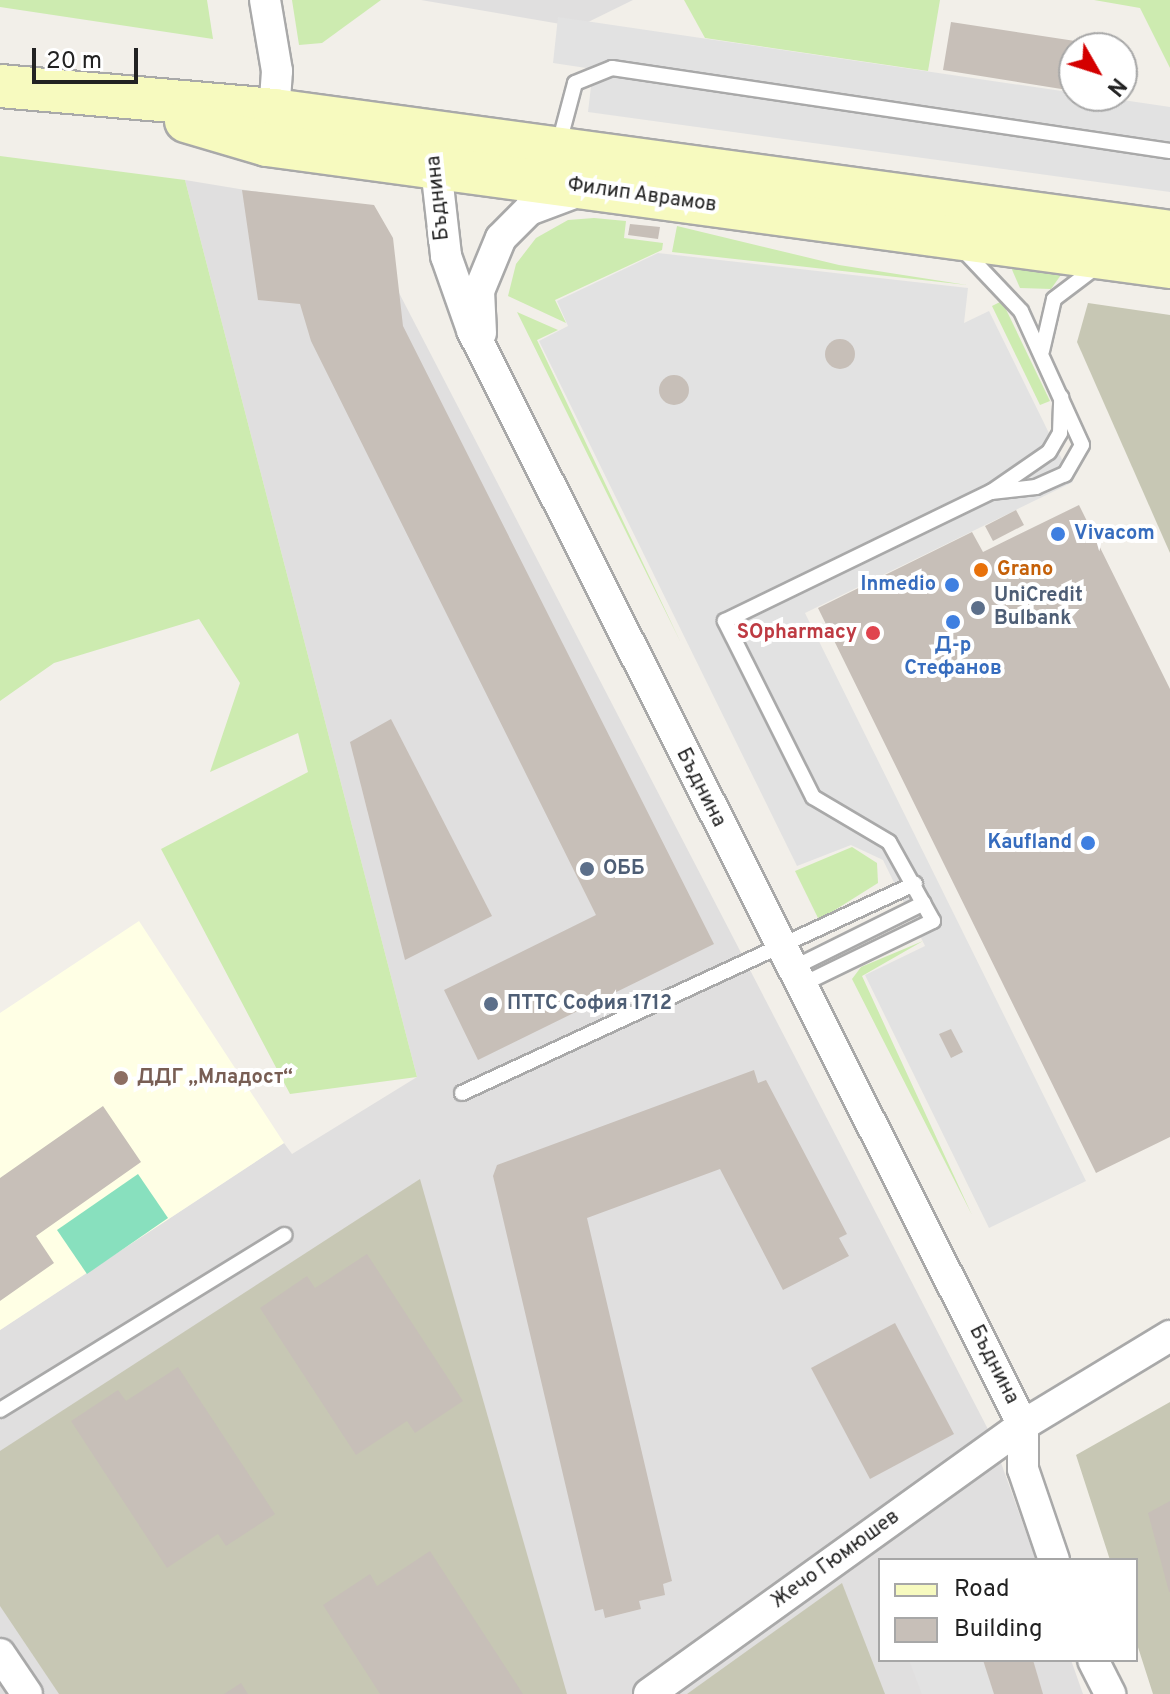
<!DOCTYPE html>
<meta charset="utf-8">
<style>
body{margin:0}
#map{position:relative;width:1170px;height:1694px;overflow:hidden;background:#f2efe9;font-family:Overpass,sans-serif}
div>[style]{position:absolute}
.residential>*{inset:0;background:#e0dfdf}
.education>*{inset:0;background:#ffffe5}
.construction>*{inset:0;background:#c7c7b4}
.grass>*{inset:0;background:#cdebb0}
.pitch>*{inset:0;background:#88e0be}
.parking>*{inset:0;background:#e2e2e2}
.building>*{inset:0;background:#c7bfb8}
.round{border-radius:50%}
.roads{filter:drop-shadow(2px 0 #a9a9a9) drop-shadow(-2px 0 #a9a9a9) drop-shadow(0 2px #a9a9a9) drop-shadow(0 -2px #a9a9a9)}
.lane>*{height:14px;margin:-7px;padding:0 7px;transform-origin:7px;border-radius:7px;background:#fff}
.street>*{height:30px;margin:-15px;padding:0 15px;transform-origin:15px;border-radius:15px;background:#fff}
.secondary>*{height:42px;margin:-21px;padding:0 21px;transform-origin:21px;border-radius:21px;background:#f7fabf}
.dots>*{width:22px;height:22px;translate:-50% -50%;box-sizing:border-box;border:4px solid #fff;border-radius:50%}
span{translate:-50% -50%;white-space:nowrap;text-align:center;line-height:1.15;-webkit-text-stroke:8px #fff;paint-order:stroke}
.street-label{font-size:20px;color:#222}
.shop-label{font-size:20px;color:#366cbe;font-weight:700}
.left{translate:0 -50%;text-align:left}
.right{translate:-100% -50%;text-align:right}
.food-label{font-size:20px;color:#c56008;font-weight:700}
.service-label{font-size:20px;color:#4e5e75;font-weight:700}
.health-label{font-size:20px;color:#be3a42;font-weight:700}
.education-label{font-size:20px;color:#785e54;font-weight:700}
.legend{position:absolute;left:878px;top:1558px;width:260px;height:104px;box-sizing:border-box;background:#fff;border:2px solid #a7a7a7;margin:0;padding:10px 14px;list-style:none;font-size:24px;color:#222}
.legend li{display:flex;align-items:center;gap:16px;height:40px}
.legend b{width:40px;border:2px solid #a7a7a7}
.north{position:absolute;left:1058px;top:32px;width:80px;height:80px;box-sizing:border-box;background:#fff;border:2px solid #a7a7a7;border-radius:50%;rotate:129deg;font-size:22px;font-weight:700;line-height:32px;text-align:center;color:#222}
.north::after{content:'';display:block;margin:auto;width:28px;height:36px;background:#d40000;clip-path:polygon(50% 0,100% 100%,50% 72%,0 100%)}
.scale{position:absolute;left:32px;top:48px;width:106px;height:36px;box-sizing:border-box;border:4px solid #222;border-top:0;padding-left:10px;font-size:24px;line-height:28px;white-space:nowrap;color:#222;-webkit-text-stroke:6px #fff;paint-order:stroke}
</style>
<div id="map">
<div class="residential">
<div style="clip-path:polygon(421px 0,633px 0,578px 27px)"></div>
<div style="clip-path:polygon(185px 180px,355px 208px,991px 1435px,1036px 1560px,880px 1560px,880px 1660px,1071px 1660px,1083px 1694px,0 1694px,0 1330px,284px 1143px,292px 1154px,417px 1077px)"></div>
</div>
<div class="education">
<div style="clip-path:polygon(139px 921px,284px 1143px,0 1330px,0 1013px)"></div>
</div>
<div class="construction">
<div style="clip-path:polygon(1088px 303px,1170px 315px,1170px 553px,1077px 342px)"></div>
<div style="clip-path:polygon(420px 1179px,567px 1694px,59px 1694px,0 1606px,0 1451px)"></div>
<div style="clip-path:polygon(1170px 1402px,1170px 1694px,1153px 1694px,1136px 1641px,1136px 1560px,1110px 1560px,1076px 1455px)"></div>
<div style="clip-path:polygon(842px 1583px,885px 1694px,687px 1694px)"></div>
</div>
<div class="grass">
<div style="clip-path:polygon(0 0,207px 0,213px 39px,0 7px)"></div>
<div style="clip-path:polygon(292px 0,381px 0,322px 43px,299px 45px)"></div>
<div style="clip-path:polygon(684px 0,940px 0,928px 71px,705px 38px)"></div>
<div style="clip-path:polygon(1094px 0,1170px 0,1170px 68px,1140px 8px)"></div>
<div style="clip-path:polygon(0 156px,185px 180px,417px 1077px,290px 1094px,161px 849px,308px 772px,298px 733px,210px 772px,240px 683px,199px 619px,54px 663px,0 701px)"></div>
<div style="clip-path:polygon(594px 218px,626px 221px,624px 238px,663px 243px,662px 250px,555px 300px,566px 323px,508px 296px,516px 264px,536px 238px,568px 220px)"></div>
<div style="clip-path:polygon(677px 226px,839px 265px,967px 285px,672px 252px)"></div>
<div style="clip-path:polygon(1010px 265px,1063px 272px,1051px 289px,1020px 288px)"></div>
<div style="clip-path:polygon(1002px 301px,1050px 401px,1040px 405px,992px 306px)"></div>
<div style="clip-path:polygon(517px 312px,558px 330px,537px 340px,681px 643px)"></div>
<div style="clip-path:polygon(852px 847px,877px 863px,878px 883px,819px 920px,795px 871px)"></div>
<div style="clip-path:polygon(923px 941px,862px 976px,972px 1215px,852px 979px,861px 967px)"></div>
</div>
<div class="pitch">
<div style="clip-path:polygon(138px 1174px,168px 1218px,87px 1274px,57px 1230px)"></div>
</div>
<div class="parking">
<div style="clip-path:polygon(558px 17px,1170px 107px,1170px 192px,588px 112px,593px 69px,553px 63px)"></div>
<div style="clip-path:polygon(658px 253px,968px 288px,964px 323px,989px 311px,1073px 482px,805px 613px,1086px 1181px,989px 1228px,865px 975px,925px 946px,883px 860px,851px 845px,797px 866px,539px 341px,568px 326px,557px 301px)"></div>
<div style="clip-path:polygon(909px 1660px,983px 1660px,994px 1694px,922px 1694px)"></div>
</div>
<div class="building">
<div style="clip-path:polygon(951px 22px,1108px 46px,1107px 48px,1074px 48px,1074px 91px,943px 70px)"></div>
<div style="clip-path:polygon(242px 190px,374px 205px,393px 238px,403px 326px,714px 944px,478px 1060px,444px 990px,596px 915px,311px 341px,300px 304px,258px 300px)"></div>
<div style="clip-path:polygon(630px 224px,660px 227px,658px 239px,628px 235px)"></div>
<div class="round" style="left:825px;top:339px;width:30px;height:30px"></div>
<div class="round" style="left:659px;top:375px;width:30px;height:30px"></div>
<div style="clip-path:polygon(1079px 505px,1170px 689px,1170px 1137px,1096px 1173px,818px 608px,972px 532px,983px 552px)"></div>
<div style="clip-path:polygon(1016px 510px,1024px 525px,993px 541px,985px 526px)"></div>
<div style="clip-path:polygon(391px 719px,492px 916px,405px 960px,350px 742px)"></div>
<div style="clip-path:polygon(951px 1029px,963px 1052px,951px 1058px,939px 1034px)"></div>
<div style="clip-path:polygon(754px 1070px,758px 1083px,766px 1080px,847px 1234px,839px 1238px,849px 1256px,783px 1290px,720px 1169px,587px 1218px,672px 1581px,663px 1584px,665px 1595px,639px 1601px,641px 1609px,605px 1618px,603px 1609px,595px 1611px,493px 1176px,497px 1165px)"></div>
<div style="clip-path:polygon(103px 1106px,141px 1162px,36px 1236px,54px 1263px,0 1301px,0 1178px)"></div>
<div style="clip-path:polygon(367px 1254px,463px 1401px,415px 1433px,407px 1421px,356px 1455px,260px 1308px,307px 1276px,315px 1288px)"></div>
<div style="clip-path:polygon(895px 1323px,954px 1434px,870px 1479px,811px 1368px)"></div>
<div style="clip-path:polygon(178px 1367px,275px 1514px,226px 1546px,218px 1534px,167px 1568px,71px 1421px,118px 1390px,126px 1401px)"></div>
<div style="clip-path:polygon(1170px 1501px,1170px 1592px,1169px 1592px,1148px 1513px)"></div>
<div style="clip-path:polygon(430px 1551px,523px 1694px,380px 1694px,323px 1605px,370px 1574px,377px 1586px)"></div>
<div style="clip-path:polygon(983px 1660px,1033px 1660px,1043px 1694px,994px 1694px)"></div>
<div style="clip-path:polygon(241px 1683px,248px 1694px,224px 1694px)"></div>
</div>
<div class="roads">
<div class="lane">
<div style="left:558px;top:147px;width:66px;rotate:-75.1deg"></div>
<div style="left:575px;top:83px;width:40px;rotate:-22deg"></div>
<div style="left:612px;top:68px;width:564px;rotate:8.46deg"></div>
<div style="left:965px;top:252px;width:81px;rotate:46.5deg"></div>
<div style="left:1021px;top:311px;width:147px;rotate:65.5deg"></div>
<div style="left:1082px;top:445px;width:34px;rotate:120deg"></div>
<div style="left:1065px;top:474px;width:32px;rotate:156deg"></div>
<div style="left:1036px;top:487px;width:45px;rotate:173.7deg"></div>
<div style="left:1042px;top:351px;width:53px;rotate:-77deg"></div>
<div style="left:1054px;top:299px;width:51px;rotate:-37.1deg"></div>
<div style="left:791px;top:969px;width:148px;rotate:-26.4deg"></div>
<div style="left:799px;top:986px;width:149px;rotate:-25.9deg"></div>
<div style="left:933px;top:921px;width:90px;rotate:-119.1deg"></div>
<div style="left:889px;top:842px;width:88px;rotate:-149.4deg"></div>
<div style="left:813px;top:797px;width:197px;rotate:-116.6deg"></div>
<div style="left:725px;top:621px;width:296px;rotate:-25.9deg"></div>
<div style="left:991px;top:492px;width:70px;rotate:-34.6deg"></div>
<div style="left:1049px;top:452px;width:22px;rotate:-60deg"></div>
<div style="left:1060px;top:433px;width:36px;rotate:-88deg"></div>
<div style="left:462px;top:1093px;width:499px;rotate:-24.8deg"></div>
<div style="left:0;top:1410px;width:334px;rotate:-31.6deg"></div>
</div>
<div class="street">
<div style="left:265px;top:0;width:72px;rotate:80.4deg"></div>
<div style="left:277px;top:71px;width:39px;rotate:94deg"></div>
<div style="left:434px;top:150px;width:107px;rotate:83.5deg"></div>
<div style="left:446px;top:256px;width:78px;rotate:70.6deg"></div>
<div style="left:472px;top:330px;width:1226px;rotate:63.29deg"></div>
<div style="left:1023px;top:1425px;width:44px;rotate:90deg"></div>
<div style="left:1023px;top:1469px;width:96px;rotate:71.2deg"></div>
<div style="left:481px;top:333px;width:42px;rotate:-92.7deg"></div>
<div style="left:479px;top:291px;width:57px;rotate:-67.5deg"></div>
<div style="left:501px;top:238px;width:40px;rotate:-45deg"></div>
<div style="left:529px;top:210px;width:57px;rotate:-20.7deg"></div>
<div style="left:0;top:1654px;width:48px;rotate:56deg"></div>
<div style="left:1093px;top:1660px;width:38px;rotate:63deg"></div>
<div style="left:649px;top:1694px;width:461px;rotate:-35.7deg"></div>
<div style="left:1023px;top:1425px;width:172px;rotate:-31.2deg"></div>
</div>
<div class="secondary">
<div style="left:0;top:86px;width:275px;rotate:5deg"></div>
<div style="left:274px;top:110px;width:904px;rotate:7.75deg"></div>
<div style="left:186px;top:121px;width:84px;rotate:16.5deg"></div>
<div style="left:267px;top:145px;width:911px;rotate:7.69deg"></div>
</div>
</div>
<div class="dots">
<div style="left:1058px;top:534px;background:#3f7fe0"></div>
<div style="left:981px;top:570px;background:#e8710a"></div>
<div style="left:952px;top:585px;background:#3f7fe0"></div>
<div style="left:978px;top:608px;background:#5c6f8a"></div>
<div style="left:953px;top:622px;background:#3f7fe0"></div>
<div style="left:873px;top:633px;background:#e0444e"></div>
<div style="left:1088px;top:843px;background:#3f7fe0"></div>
<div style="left:587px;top:869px;background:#5c6f8a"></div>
<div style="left:491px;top:1004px;background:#5c6f8a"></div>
<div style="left:121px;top:1078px;background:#8d6e63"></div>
</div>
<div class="street-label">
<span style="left:642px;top:196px;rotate:8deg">Филип Аврамов</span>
<span style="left:439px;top:198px;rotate:-96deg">Бъднина</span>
<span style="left:700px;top:788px;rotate:63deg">Бъднина</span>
<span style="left:993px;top:1365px;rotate:63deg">Бъднина</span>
<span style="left:836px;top:1560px;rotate:-36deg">Жечо Гюмюшев</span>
</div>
<div class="shop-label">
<span class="left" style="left:1074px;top:534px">Vivacom</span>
<span class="right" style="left:936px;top:585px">Inmedio</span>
<span style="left:953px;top:658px">Д-р<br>Стефанов</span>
<span class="right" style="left:1072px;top:843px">Kaufland</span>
</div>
<div class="food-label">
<span class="left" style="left:997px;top:570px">Grano</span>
</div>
<div class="service-label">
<span class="left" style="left:994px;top:608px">UniCredit<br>Bulbank</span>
<span class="left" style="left:603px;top:869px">ОББ</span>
<span class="left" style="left:507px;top:1004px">ПТТС София 1712</span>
</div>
<div class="health-label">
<span class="right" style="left:857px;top:633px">SOpharmacy</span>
</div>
<div class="education-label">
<span class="left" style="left:137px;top:1078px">ДДГ „Младост“</span>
</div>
<ul class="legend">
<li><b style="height:10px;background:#f7fabf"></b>Road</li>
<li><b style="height:22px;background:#c7bfb8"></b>Building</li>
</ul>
<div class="north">N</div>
<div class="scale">20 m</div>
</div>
